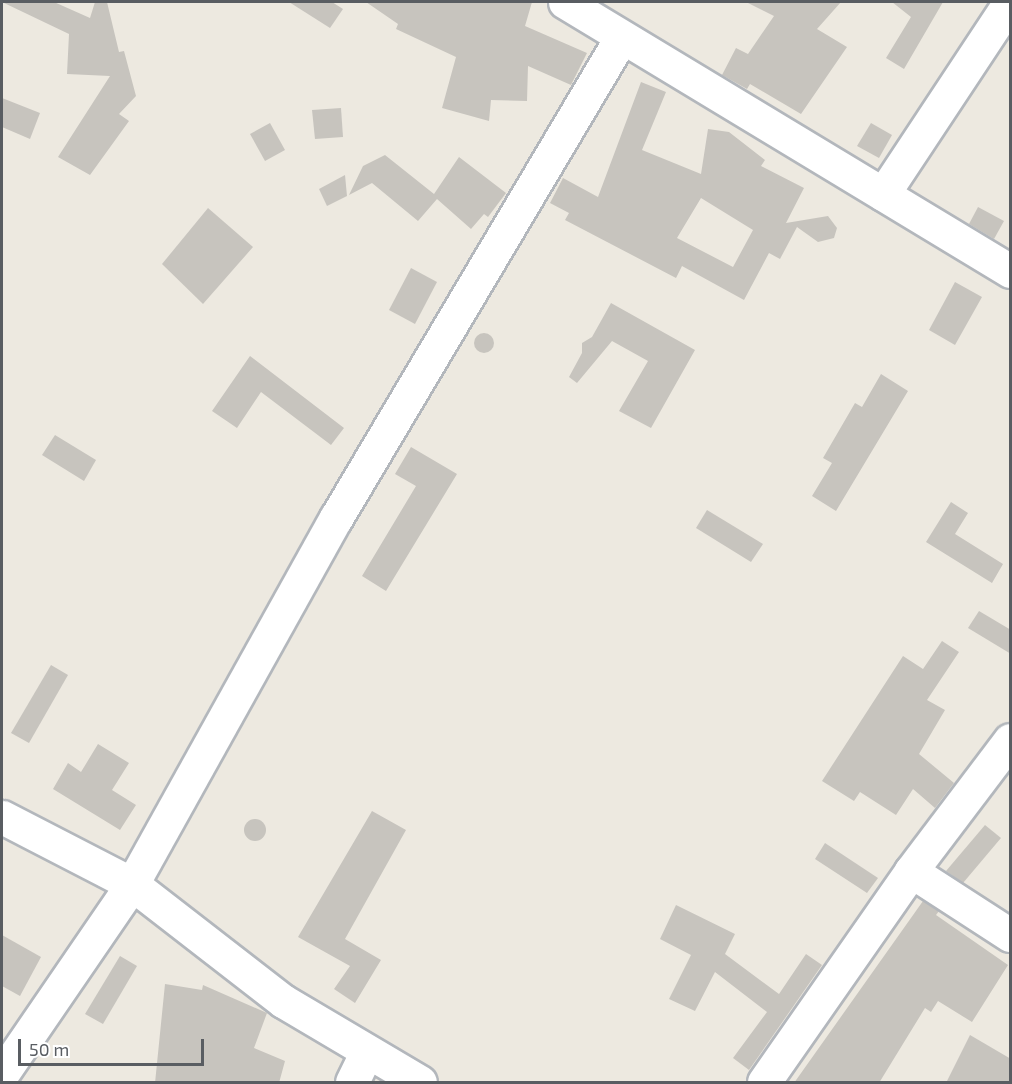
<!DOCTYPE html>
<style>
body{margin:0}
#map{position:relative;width:1012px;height:1084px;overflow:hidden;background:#ede9e0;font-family:"Exo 2",sans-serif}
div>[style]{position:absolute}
.building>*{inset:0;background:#c7c4be}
.round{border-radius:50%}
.roads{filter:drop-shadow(2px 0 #b3b7bc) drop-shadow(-2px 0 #b3b7bc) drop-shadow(0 2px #b3b7bc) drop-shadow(0 -2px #b3b7bc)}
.minor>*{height:33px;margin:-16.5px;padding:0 16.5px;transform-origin:16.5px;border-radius:16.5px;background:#fff}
span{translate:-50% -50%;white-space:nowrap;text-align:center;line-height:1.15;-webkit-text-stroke:6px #fff;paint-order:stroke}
.frame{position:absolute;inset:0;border:3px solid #595d62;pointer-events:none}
.scale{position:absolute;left:18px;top:1039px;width:186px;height:27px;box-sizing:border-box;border:3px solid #595d62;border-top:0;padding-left:8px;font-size:18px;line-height:21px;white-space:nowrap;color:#595d62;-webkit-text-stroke:4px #fff;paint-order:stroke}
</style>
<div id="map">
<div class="building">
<div style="clip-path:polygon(2px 2px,54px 2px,90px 18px,95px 2px,107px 2px,119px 52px,124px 51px,136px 96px,119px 114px,129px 121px,90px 175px,58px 157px,110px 76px,67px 74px,69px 34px)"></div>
<div style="clip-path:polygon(289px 2px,332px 2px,343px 9px,330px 28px)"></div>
<div style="clip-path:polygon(366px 2px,532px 2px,525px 26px,587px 53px,571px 85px,528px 66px,527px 101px,491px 100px,489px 121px,442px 108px,456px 57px,396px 29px,398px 24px)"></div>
<div style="clip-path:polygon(746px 2px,841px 2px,817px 29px,847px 47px,801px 114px,750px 84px,747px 89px,722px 75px,736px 48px,748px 54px,774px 16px)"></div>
<div style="clip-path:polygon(892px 2px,943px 2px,904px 69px,886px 58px,911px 17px)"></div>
<div style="clip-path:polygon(evenodd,641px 82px,666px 92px,642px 150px,701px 174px,708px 129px,729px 132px,765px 160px,761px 166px,804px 188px,786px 223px,828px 216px,837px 228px,834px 238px,818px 242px,797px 227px,780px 259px,769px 253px,744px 300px,682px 266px,676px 278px,565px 220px,569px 213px,550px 203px,563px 178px,598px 197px,641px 82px,701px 198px,753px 230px,733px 267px,677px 238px,701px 198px)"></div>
<div style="clip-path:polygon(2px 98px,40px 113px,30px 139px,2px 127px)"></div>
<div style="clip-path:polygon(341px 108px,343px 137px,315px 139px,312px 110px)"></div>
<div style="clip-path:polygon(270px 123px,285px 150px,265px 161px,250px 134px)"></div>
<div style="clip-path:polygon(871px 123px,892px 135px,879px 158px,857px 146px)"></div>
<div style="clip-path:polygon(385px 155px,434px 194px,459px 157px,506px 193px,488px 217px,484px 214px,471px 229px,437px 199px,418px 221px,372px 183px,349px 195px,363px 166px)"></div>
<div style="clip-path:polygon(345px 175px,347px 196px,327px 206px,319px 189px)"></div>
<div style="clip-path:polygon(978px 207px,1004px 221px,994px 239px,969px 224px)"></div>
<div style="clip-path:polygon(208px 208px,253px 247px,203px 304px,162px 264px)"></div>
<div style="clip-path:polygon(411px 268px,437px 282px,415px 324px,389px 310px)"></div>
<div style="clip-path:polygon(955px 282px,982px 297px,955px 345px,929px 330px)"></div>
<div style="clip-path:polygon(611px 303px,695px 350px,651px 428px,619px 411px,648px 361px,612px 341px,577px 383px,569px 377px,582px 353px,582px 343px,592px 337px)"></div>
<div class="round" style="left:474px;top:333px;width:20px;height:20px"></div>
<div style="clip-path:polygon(250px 356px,344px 428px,331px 445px,261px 392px,237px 428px,212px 411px)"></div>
<div style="clip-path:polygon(881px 374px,908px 391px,836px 511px,812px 496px,832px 463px,823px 458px,855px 403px,862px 407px)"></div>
<div style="clip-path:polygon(55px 435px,96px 460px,84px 481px,42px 455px)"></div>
<div style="clip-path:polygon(411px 447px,457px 474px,386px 591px,362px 576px,416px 486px,395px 474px)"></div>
<div style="clip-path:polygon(951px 502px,968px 513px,955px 534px,1003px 564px,992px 583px,926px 542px)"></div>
<div style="clip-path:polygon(707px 510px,763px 544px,751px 562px,696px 528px)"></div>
<div style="clip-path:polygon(979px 611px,1011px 630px,1011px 654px,968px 628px)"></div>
<div style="clip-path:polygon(942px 641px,959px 652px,927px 700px,945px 710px,919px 754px,954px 783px,935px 808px,913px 789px,896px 815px,860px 792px,854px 801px,822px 781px,903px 656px,923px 669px)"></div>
<div style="clip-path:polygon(51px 665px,68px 675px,29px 743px,11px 733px)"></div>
<div style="clip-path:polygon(98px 744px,129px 763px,112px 790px,136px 805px,120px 830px,53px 789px,68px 763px,81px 772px)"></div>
<div style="clip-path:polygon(372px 811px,406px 830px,345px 939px,381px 960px,355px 1003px,334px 989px,350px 966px,298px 937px)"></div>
<div class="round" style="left:244px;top:819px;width:22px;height:22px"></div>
<div style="clip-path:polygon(985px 825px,1001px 838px,963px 883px,946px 871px)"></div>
<div style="clip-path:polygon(825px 843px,878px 878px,867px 893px,815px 859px)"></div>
<div style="clip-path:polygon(923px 901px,939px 911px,936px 915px,1008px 965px,972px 1022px,938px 1001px,931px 1012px,925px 1008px,879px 1083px,794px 1083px)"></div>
<div style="clip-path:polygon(676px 905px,735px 934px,725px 954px,779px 994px,806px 954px,822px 965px,749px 1070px,733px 1058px,767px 1012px,715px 972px,695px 1011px,669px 999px,691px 955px,660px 939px)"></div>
<div style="clip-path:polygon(2px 935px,41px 957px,20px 996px,2px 986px)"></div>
<div style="clip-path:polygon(120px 956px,137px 966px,103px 1024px,85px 1014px)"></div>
<div style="clip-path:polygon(165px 984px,202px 990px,203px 985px,267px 1013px,254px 1048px,285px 1061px,279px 1083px,155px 1083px)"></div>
<div style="clip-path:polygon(970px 1035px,1011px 1059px,1011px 1083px,946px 1083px)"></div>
</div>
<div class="roads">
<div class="minor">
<div style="left:565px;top:2px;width:520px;rotate:31.15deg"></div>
<div style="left:883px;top:194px;width:230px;rotate:-56.5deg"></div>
<div style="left:2px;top:817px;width:146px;rotate:27.3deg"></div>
<div style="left:132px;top:884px;width:191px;rotate:37.8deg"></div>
<div style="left:283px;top:1001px;width:159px;rotate:30.6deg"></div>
<div style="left:911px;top:871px;width:118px;rotate:32.9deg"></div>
<div style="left:2px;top:1074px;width:230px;rotate:-55.6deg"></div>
<div style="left:132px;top:884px;width:419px;rotate:-60.9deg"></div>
<div style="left:336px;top:518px;width:558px;rotate:-59.3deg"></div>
<div style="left:352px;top:1082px;width:34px;rotate:-64deg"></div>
<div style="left:764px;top:1082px;width:257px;rotate:-55.1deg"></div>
<div style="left:911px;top:871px;width:164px;rotate:-52.9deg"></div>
</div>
</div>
<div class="frame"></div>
<div class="scale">50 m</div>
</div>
